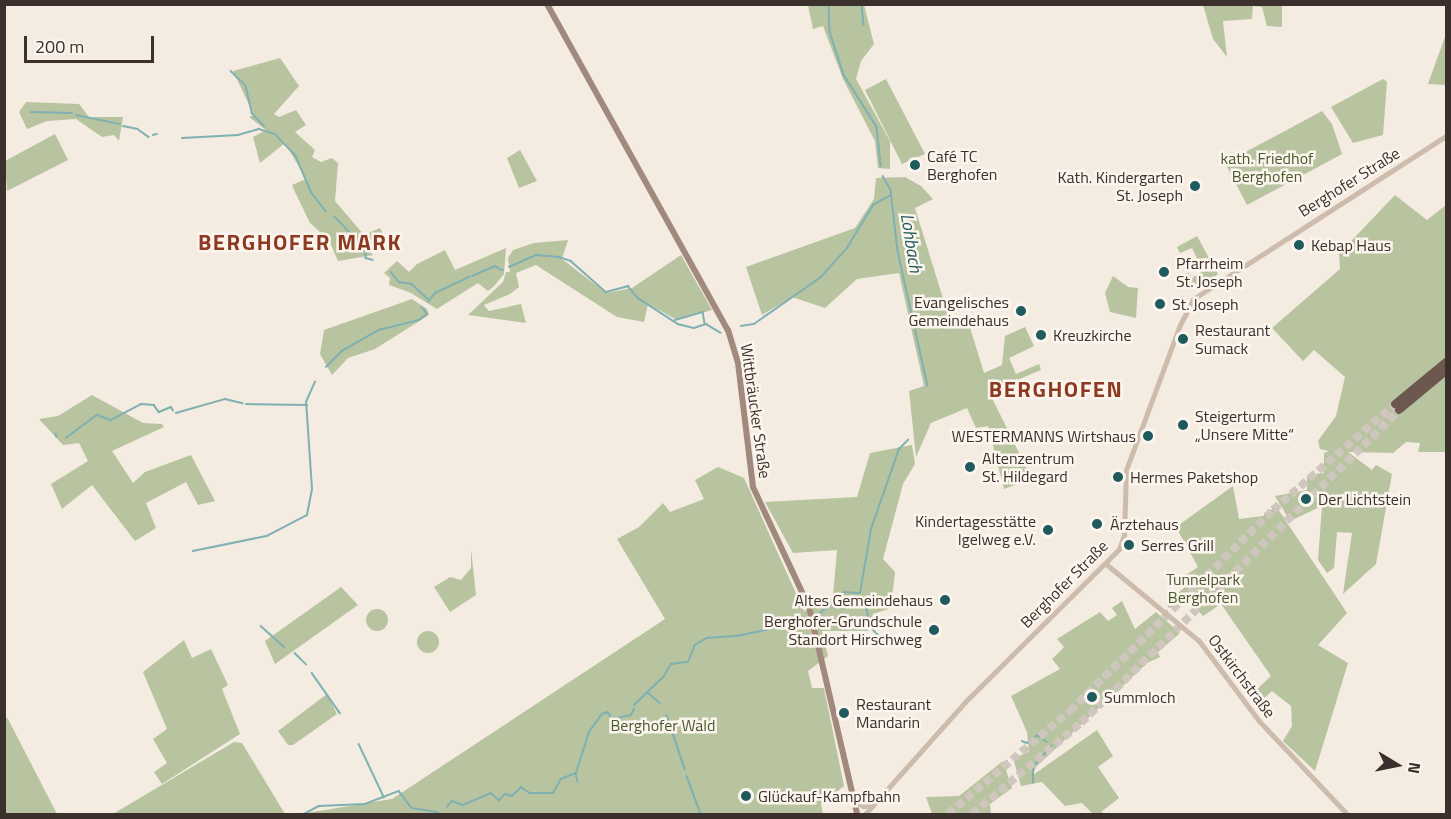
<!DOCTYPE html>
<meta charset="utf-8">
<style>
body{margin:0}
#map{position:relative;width:1451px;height:819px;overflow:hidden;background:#f4ebe1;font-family:"Titillium Web",sans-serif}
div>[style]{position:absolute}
.green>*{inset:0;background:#b8c4a0}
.round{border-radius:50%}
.stream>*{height:1.5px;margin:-0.75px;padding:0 0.75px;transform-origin:0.75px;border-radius:0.75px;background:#7fb0b2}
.trunk-tunnel>*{height:8px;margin-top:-4px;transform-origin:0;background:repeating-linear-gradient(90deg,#cfc6bd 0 8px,transparent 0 12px)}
.tertiary>*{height:5px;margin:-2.5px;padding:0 2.5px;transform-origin:2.5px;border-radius:2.5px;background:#cdbbac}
.secondary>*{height:6px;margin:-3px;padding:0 3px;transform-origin:3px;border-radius:3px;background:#a18a7d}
.trunk>*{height:8px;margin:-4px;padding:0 4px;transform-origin:4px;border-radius:4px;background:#6c584f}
.dots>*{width:16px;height:16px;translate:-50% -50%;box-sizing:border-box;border:3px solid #fbf5ee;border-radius:50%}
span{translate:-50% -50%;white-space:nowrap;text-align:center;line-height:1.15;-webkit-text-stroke:5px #fbf5ee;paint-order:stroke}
.poi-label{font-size:16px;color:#3b302b}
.left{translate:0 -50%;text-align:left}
.right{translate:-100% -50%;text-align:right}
.park-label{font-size:16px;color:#4a5a2e}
.street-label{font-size:16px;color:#3b302b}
.water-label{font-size:18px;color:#1f5a5e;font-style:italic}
.district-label{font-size:22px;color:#8c3b22;font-weight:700;letter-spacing:1.5px}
.frame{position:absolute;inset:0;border:6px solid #3b302b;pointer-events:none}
.north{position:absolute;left:1367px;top:735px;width:60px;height:60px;-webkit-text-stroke:4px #fbf5ee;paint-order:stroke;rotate:100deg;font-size:16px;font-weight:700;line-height:24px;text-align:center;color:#3b302b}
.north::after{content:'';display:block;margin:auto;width:21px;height:27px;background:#3b302b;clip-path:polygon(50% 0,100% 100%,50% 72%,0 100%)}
.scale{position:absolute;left:24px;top:36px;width:130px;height:27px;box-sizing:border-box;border:3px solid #3b302b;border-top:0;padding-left:8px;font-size:18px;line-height:21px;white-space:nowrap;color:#3b302b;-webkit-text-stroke:4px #fbf5ee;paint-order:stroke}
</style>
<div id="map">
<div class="green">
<div style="clip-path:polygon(808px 5px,864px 5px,874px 44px,861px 61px,856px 79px,890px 141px,890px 169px,878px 168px,875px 141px,843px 79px,823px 26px,813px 29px)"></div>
<div style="clip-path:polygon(1203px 5px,1282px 5px,1282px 27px,1267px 26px,1262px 7px,1253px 6px,1252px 19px,1223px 21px,1227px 57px,1213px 39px)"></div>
<div style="clip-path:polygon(1446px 34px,1446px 85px,1428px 84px)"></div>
<div style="clip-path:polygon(280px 58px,299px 86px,274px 114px,279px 117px,296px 110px,306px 125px,295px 132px,315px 150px,312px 157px,321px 162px,332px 158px,338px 163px,335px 201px,364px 235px,380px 228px,388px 243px,371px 252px,373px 255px,338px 261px,329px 240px,310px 223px,295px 192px,292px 185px,306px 179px,285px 143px,260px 163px,253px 137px,266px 130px,249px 117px,254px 115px,233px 71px)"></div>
<div style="clip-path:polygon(886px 79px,925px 154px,902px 164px,865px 90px)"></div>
<div style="clip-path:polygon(1383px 79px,1387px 82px,1383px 135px,1353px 143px,1331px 107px)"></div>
<div style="clip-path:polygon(26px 102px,79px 104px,89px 117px,123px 117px,119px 141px,114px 135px,102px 137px,76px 119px,47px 121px,27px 129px,19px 112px)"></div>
<div style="clip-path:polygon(1322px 111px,1332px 124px,1342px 154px,1247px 205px,1225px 163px)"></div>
<div style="clip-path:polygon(55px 134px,68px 160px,7px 191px,5px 161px)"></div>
<div style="clip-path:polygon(520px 150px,537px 181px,519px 188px,507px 158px)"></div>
<div style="clip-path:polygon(905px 177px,921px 186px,933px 199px,915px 208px,946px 308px,955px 327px,968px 321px,984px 373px,1002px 365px,1005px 336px,1025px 327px,1034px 346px,1009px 358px,1016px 374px,1039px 364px,1041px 370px,989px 392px,1032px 479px,1004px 489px,988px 426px,976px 428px,967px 408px,931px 423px,916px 457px,909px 391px,924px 386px,899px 273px,857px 279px,825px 308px,792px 297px,762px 315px,746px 267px,855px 228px,874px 199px,876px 178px)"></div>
<div style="clip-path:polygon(1395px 195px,1427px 220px,1446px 205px,1446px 452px,1418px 452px,1420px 443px,1406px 442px,1393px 453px,1348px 452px,1372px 470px,1376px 465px,1392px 474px,1376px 564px,1343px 594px,1352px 533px,1337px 532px,1334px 568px,1327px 573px,1318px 560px,1322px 506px,1290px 521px,1275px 496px,1307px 490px,1307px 475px,1324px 473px,1324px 453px,1329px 451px,1320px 449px,1318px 441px,1336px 416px,1345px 377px,1314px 350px,1303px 361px,1272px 328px,1340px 269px,1339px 254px)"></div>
<div style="clip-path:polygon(1197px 236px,1218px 274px,1196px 291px,1189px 287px,1185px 274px,1189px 273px,1192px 278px,1203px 271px,1192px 248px,1180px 253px,1177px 247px)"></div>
<div style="clip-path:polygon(568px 240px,562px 259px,606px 293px,632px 288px,681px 255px,712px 310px,677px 320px,648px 304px,644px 322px,617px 317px,536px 265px,516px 273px,519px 287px,510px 294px,484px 305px,489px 311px,521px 304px,526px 323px,468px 315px,503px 282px,506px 272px,510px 272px,508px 258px,513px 250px,534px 243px)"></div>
<div style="clip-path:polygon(506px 248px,504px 274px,494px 286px,488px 291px,478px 283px,437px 309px,411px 293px,389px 285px,390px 278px,384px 273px,397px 261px,409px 272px,417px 264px,445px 250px,455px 270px)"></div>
<div style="clip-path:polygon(1113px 276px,1128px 287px,1138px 288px,1136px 318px,1110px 312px,1105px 293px)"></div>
<div style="clip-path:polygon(412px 299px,427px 309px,429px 315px,375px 349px,348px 358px,332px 375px,320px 354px,324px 330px)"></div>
<div style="clip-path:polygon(92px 395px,143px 423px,162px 424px,164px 427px,112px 451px,133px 483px,145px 472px,191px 455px,215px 501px,198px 505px,186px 482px,146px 503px,156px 528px,135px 541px,92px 485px,62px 509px,51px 484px,88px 461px,79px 443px,63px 445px,39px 419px,58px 416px)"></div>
<div style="clip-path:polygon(912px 445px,915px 464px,903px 484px,883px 559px,895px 572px,891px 608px,873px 614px,868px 631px,822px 631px,828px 656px,808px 671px,812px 688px,824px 688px,844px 786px,821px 804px,823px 814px,300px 814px,392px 799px,665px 619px,617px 539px,639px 527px,663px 503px,670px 512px,704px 499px,695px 480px,718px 467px,744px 478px,804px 611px,825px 604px,833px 596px,837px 550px,793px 553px,765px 502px,857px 497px,870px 453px)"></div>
<div style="clip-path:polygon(1233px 486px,1239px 519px,1263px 516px,1276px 506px,1347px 613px,1318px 645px,1348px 663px,1315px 771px,1283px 741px,1292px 726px,1291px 706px,1272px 691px,1255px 706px,1249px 697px,1271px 676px,1221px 604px,1203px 616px,1183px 595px,1169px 608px,1166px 604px,1184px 588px,1179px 580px,1198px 567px,1176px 527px)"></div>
<div style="clip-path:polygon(471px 549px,476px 595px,450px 612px,434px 587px,450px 577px,461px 580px,471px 568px)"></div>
<div style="clip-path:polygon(341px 587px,358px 605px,275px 664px,265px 641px)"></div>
<div style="clip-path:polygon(1122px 601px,1135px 629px,1156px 612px,1180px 633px,1158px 652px,1160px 657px,1147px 663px,1036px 767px,1033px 775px,1097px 730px,1113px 756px,1098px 767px,1119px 798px,1101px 812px,1106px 814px,1093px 814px,1082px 803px,1065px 806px,1042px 782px,1021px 786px,1013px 758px,1029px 752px,1027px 732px,1011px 696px,1060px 669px,1052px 659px,1064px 647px,1057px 639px,1100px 612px,1108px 621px,1117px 615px,1112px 608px)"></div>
<div class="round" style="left:366px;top:609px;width:22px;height:22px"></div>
<div class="round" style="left:417px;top:631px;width:22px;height:22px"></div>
<div style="clip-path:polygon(184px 640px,192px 658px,211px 649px,228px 685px,222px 689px,240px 734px,162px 784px,154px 772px,167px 763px,153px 739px,167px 729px,143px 672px)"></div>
<div style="clip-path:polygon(327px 694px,337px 714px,293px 745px,288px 745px,278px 731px)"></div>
<div style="clip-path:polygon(5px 716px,8px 719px,57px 814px,5px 814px)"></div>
<div style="clip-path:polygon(234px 742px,242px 743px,285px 814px,113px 814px)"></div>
<div style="clip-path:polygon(1003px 761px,1012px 788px,990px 804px,991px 814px,932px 814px,926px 797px,959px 796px)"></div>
</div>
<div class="stream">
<div style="left:829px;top:4px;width:28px;rotate:88deg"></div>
<div style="left:830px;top:32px;width:45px;rotate:72deg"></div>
<div style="left:844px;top:75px;width:62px;rotate:57.6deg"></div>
<div style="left:877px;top:127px;width:39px;rotate:84deg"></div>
<div style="left:862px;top:4px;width:21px;rotate:85deg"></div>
<div style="left:231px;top:71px;width:21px;rotate:45deg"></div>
<div style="left:246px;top:86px;width:28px;rotate:77deg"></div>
<div style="left:252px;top:113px;width:18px;rotate:47deg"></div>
<div style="left:31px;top:112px;width:41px;rotate:1.4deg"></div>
<div style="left:76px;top:115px;width:45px;rotate:11.6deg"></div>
<div style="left:123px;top:126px;width:15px;rotate:11deg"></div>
<div style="left:139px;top:130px;width:12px;rotate:35deg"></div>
<div style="left:153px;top:135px;width:4px;rotate:-14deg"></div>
<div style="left:182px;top:138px;width:56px;rotate:-3.1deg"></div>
<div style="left:238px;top:135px;width:22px;rotate:-16deg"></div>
<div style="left:259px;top:129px;width:17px;rotate:17deg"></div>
<div style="left:275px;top:134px;width:30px;rotate:46deg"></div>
<div style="left:296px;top:156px;width:39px;rotate:67deg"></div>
<div style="left:311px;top:192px;width:24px;rotate:52deg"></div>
<div style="left:883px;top:176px;width:16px;rotate:60deg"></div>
<div style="left:891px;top:190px;width:61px;rotate:83.5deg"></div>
<div style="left:898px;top:251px;width:138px;rotate:77.5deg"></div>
<div style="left:335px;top:217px;width:45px;rotate:45.9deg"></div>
<div style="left:366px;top:249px;width:9px;rotate:90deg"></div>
<div style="left:366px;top:258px;width:7px;rotate:16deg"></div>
<div style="left:509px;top:267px;width:30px;rotate:-24deg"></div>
<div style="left:536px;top:255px;width:23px;rotate:5deg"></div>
<div style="left:559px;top:257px;width:13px;rotate:18deg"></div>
<div style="left:571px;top:261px;width:47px;rotate:41.5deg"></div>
<div style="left:606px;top:292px;width:23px;rotate:-15deg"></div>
<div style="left:628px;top:286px;width:16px;rotate:50deg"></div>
<div style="left:638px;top:298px;width:48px;rotate:33deg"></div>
<div style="left:678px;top:324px;width:16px;rotate:14deg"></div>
<div style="left:694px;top:328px;width:13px;rotate:-18deg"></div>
<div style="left:706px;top:324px;width:17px;rotate:31deg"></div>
<div style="left:502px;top:270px;width:1px"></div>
<div style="left:391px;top:272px;width:13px;rotate:51deg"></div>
<div style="left:399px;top:282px;width:13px;rotate:9deg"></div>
<div style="left:412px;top:284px;width:23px;rotate:43deg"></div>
<div style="left:472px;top:276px;width:25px;rotate:-23deg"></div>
<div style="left:495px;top:266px;width:6px;rotate:31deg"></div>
<div style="left:428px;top:302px;width:11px;rotate:-52deg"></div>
<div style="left:435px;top:293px;width:38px;rotate:-25deg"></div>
<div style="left:675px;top:320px;width:29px;rotate:-16deg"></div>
<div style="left:703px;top:312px;width:11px;rotate:80deg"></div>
<div style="left:741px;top:326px;width:13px;rotate:-9deg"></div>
<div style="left:754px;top:324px;width:82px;rotate:-35deg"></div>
<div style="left:821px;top:277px;width:39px;rotate:-48deg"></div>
<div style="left:847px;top:248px;width:50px;rotate:-58.8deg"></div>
<div style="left:873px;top:205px;width:21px;rotate:-29deg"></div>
<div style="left:326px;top:367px;width:23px;rotate:-45deg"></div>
<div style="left:342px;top:351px;width:43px;rotate:-29.6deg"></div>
<div style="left:379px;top:330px;width:41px;rotate:-14deg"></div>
<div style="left:419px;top:320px;width:10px;rotate:-37deg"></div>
<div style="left:427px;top:314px;width:8px;rotate:-130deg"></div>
<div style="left:246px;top:404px;width:61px;rotate:0.9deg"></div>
<div style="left:176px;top:413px;width:51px;rotate:-15.9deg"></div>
<div style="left:225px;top:399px;width:18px;rotate:13deg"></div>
<div style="left:56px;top:434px;width:3px;rotate:72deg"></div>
<div style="left:66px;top:438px;width:39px;rotate:-37deg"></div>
<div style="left:97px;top:415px;width:15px;rotate:20deg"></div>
<div style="left:111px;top:420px;width:34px;rotate:-28deg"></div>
<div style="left:141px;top:404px;width:13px;rotate:4deg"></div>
<div style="left:154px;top:405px;width:9px;rotate:54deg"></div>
<div style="left:159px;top:412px;width:13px;rotate:-23deg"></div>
<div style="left:171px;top:407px;width:4px;rotate:56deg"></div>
<div style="left:193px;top:551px;width:76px;rotate:-11.5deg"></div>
<div style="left:267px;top:536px;width:45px;rotate:-27.7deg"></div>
<div style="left:307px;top:515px;width:26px;rotate:-79deg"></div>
<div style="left:312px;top:489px;width:87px;rotate:-93.9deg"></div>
<div style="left:306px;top:402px;width:22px;rotate:-66deg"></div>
<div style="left:819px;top:614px;width:33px;rotate:-41deg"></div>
<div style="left:844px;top:592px;width:16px;rotate:4deg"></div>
<div style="left:860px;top:593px;width:65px;rotate:-80.2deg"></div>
<div style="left:871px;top:529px;width:85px;rotate:-70.7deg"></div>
<div style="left:899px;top:449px;width:13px;rotate:-45deg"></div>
<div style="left:869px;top:625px;width:25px;rotate:48deg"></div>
<div style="left:261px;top:626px;width:31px;rotate:42deg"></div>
<div style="left:841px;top:626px;width:28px;rotate:-6deg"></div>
<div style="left:869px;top:623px;width:22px;rotate:-100deg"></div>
<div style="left:295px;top:653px;width:16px;rotate:45deg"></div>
<div style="left:312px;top:673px;width:49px;rotate:55deg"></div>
<div style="left:647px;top:692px;width:17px;rotate:40deg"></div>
<div style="left:634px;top:705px;width:42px;rotate:-44deg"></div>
<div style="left:664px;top:676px;width:14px;rotate:-60deg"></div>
<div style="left:671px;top:664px;width:17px;rotate:-7deg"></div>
<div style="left:688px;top:662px;width:18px;rotate:-68deg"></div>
<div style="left:695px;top:645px;width:14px;rotate:-30deg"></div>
<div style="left:707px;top:638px;width:30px;rotate:-4deg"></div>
<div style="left:737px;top:636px;width:68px;rotate:-11.8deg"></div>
<div style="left:667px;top:715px;width:57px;rotate:71.6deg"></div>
<div style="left:1022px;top:741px;width:5px;rotate:22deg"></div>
<div style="left:1027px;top:743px;width:14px;rotate:-36deg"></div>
<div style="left:1038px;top:735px;width:11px;rotate:38deg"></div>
<div style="left:359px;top:744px;width:59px;rotate:64.7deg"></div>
<div style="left:576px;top:774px;width:8px;rotate:76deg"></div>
<div style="left:687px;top:776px;width:40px;rotate:69.8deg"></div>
<div style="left:1033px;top:783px;width:16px;rotate:-90deg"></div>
<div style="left:1033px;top:767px;width:28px;rotate:-49deg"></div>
<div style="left:447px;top:807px;width:8px;rotate:-50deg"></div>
<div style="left:452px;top:801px;width:12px;rotate:20deg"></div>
<div style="left:463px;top:805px;width:30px;rotate:-23deg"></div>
<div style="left:491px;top:793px;width:11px;rotate:41deg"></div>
<div style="left:499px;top:800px;width:8px;rotate:-45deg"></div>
<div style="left:505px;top:794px;width:7px;rotate:16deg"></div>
<div style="left:512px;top:796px;width:13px;rotate:-45deg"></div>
<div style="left:521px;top:787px;width:11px;rotate:34deg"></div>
<div style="left:530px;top:793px;width:23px"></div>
<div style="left:553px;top:793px;width:16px;rotate:-60deg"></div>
<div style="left:561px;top:779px;width:16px;rotate:-22deg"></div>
<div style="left:576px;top:773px;width:43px;rotate:-72.4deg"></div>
<div style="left:589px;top:732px;width:22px;rotate:-54deg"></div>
<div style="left:602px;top:714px;width:6px;rotate:-18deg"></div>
<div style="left:608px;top:712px;width:8px;rotate:60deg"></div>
<div style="left:612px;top:719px;width:19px;rotate:-12deg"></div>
<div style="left:631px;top:715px;width:7px;rotate:-63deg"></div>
<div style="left:304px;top:814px;width:17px;rotate:-28deg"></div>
<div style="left:319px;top:806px;width:46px;rotate:-2.5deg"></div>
<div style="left:365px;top:804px;width:36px;rotate:-21deg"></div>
<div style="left:399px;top:791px;width:21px;rotate:53deg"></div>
<div style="left:412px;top:808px;width:26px;rotate:9deg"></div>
</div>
<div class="trunk-tunnel">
<div style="left:948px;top:814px;width:160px;rotate:-40.2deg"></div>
<div style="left:1070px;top:711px;width:286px;rotate:-44.7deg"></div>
<div style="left:1273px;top:510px;width:162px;rotate:-41deg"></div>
<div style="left:972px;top:814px;width:142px;rotate:-39.9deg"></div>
<div style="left:1081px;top:723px;width:446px;rotate:-44.5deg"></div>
</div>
<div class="tertiary">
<div style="left:1106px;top:564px;width:121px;rotate:39.6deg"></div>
<div style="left:1199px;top:641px;width:100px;rotate:53.1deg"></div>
<div style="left:1259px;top:721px;width:128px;rotate:46.6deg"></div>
<div style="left:854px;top:800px;width:11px;rotate:34deg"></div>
<div style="left:863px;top:806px;width:10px;rotate:-6deg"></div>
<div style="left:865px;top:814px;width:154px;rotate:-48.2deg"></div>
<div style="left:968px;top:699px;width:213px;rotate:-44.8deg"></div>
<div style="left:1119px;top:549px;width:15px;rotate:-70deg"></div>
<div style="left:1124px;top:535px;width:65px;rotate:-88.2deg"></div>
<div style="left:1126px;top:470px;width:155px;rotate:-69.6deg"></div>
<div style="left:1180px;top:325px;width:29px;rotate:-63deg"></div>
<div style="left:1193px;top:299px;width:301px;rotate:-32.8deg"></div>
</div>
<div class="secondary">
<div style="left:547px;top:4px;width:373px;rotate:61deg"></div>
<div style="left:728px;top:330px;width:34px;rotate:73deg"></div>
<div style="left:738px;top:363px;width:125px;rotate:83.1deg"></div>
<div style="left:753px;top:487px;width:132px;rotate:65deg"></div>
<div style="left:809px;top:607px;width:212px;rotate:76.9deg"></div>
</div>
<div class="trunk">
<div style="left:1395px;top:404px;width:66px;rotate:-39.5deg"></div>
<div style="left:1399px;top:410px;width:61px;rotate:-39.7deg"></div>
</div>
<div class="dots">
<div style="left:915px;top:165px;background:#1f5a5e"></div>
<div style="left:1195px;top:186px;background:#1f5a5e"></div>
<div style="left:1299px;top:245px;background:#1f5a5e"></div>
<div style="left:1164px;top:272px;background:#1f5a5e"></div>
<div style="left:1160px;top:304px;background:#1f5a5e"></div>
<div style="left:1021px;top:311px;background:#1f5a5e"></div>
<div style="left:1041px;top:335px;background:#1f5a5e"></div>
<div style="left:1183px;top:339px;background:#1f5a5e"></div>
<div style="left:1183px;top:425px;background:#1f5a5e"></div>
<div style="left:1148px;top:436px;background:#1f5a5e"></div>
<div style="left:970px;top:467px;background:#1f5a5e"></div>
<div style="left:1118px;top:477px;background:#1f5a5e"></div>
<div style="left:1306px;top:499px;background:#1f5a5e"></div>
<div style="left:1097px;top:524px;background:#1f5a5e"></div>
<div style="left:1048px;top:530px;background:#1f5a5e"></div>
<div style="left:1129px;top:545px;background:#1f5a5e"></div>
<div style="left:945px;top:600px;background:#1f5a5e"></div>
<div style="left:934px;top:630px;background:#1f5a5e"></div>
<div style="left:1092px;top:697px;background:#1f5a5e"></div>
<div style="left:844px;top:713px;background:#1f5a5e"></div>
<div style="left:746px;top:796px;background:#1f5a5e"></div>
</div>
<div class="poi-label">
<span class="left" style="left:927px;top:165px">Café TC<br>Berghofen</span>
<span class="right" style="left:1183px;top:186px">Kath. Kindergarten<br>St. Joseph</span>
<span class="left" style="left:1311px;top:245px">Kebap Haus</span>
<span class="left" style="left:1176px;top:272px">Pfarrheim<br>St. Joseph</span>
<span class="right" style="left:1009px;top:311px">Evangelisches<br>Gemeindehaus</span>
<span class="left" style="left:1172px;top:304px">St. Joseph</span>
<span class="left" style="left:1195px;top:339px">Restaurant<br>Sumack</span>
<span class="left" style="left:1053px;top:335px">Kreuzkirche</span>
<span class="left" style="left:1195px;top:425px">Steigerturm<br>„Unsere Mitte“</span>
<span class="right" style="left:1136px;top:436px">WESTERMANNS Wirtshaus</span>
<span class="left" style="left:982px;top:467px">Altenzentrum<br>St. Hildegard</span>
<span class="left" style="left:1130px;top:477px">Hermes Paketshop</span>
<span class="left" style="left:1318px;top:499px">Der Lichtstein</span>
<span class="right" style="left:1036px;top:530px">Kindertagesstätte<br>Igelweg e.V.</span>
<span class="left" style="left:1110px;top:524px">Ärztehaus</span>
<span class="left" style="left:1141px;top:545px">Serres Grill</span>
<span class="right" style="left:933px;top:600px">Altes Gemeindehaus</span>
<span class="right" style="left:922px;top:630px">Berghofer-Grundschule<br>Standort Hirschweg</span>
<span class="left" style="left:1104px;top:697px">Summloch</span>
<span class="left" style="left:856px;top:713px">Restaurant<br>Mandarin</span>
<span class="left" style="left:758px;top:796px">Glückauf-Kampfbahn</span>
</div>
<div class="park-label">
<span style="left:1267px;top:167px">kath. Friedhof<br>Berghofen</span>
<span style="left:1203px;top:588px">Tunnelpark<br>Berghofen</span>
<span style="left:663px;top:725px">Berghofer Wald</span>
</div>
<div class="street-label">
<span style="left:1349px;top:182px;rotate:-32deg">Berghofer Straße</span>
<span style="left:756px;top:411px;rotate:82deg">Wittbräucker Straße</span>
<span style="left:1064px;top:584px;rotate:-45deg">Berghofer Straße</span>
<span style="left:1242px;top:676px;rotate:53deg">Ostkirchstraße</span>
</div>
<div class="water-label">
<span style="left:911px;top:243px;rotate:81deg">Lohbach</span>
</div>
<div class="district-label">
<span style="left:300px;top:243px">BERGHOFER MARK</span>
<span style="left:1056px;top:390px">BERGHOFEN</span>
</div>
<div class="frame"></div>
<div class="north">N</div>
<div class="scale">200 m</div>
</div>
